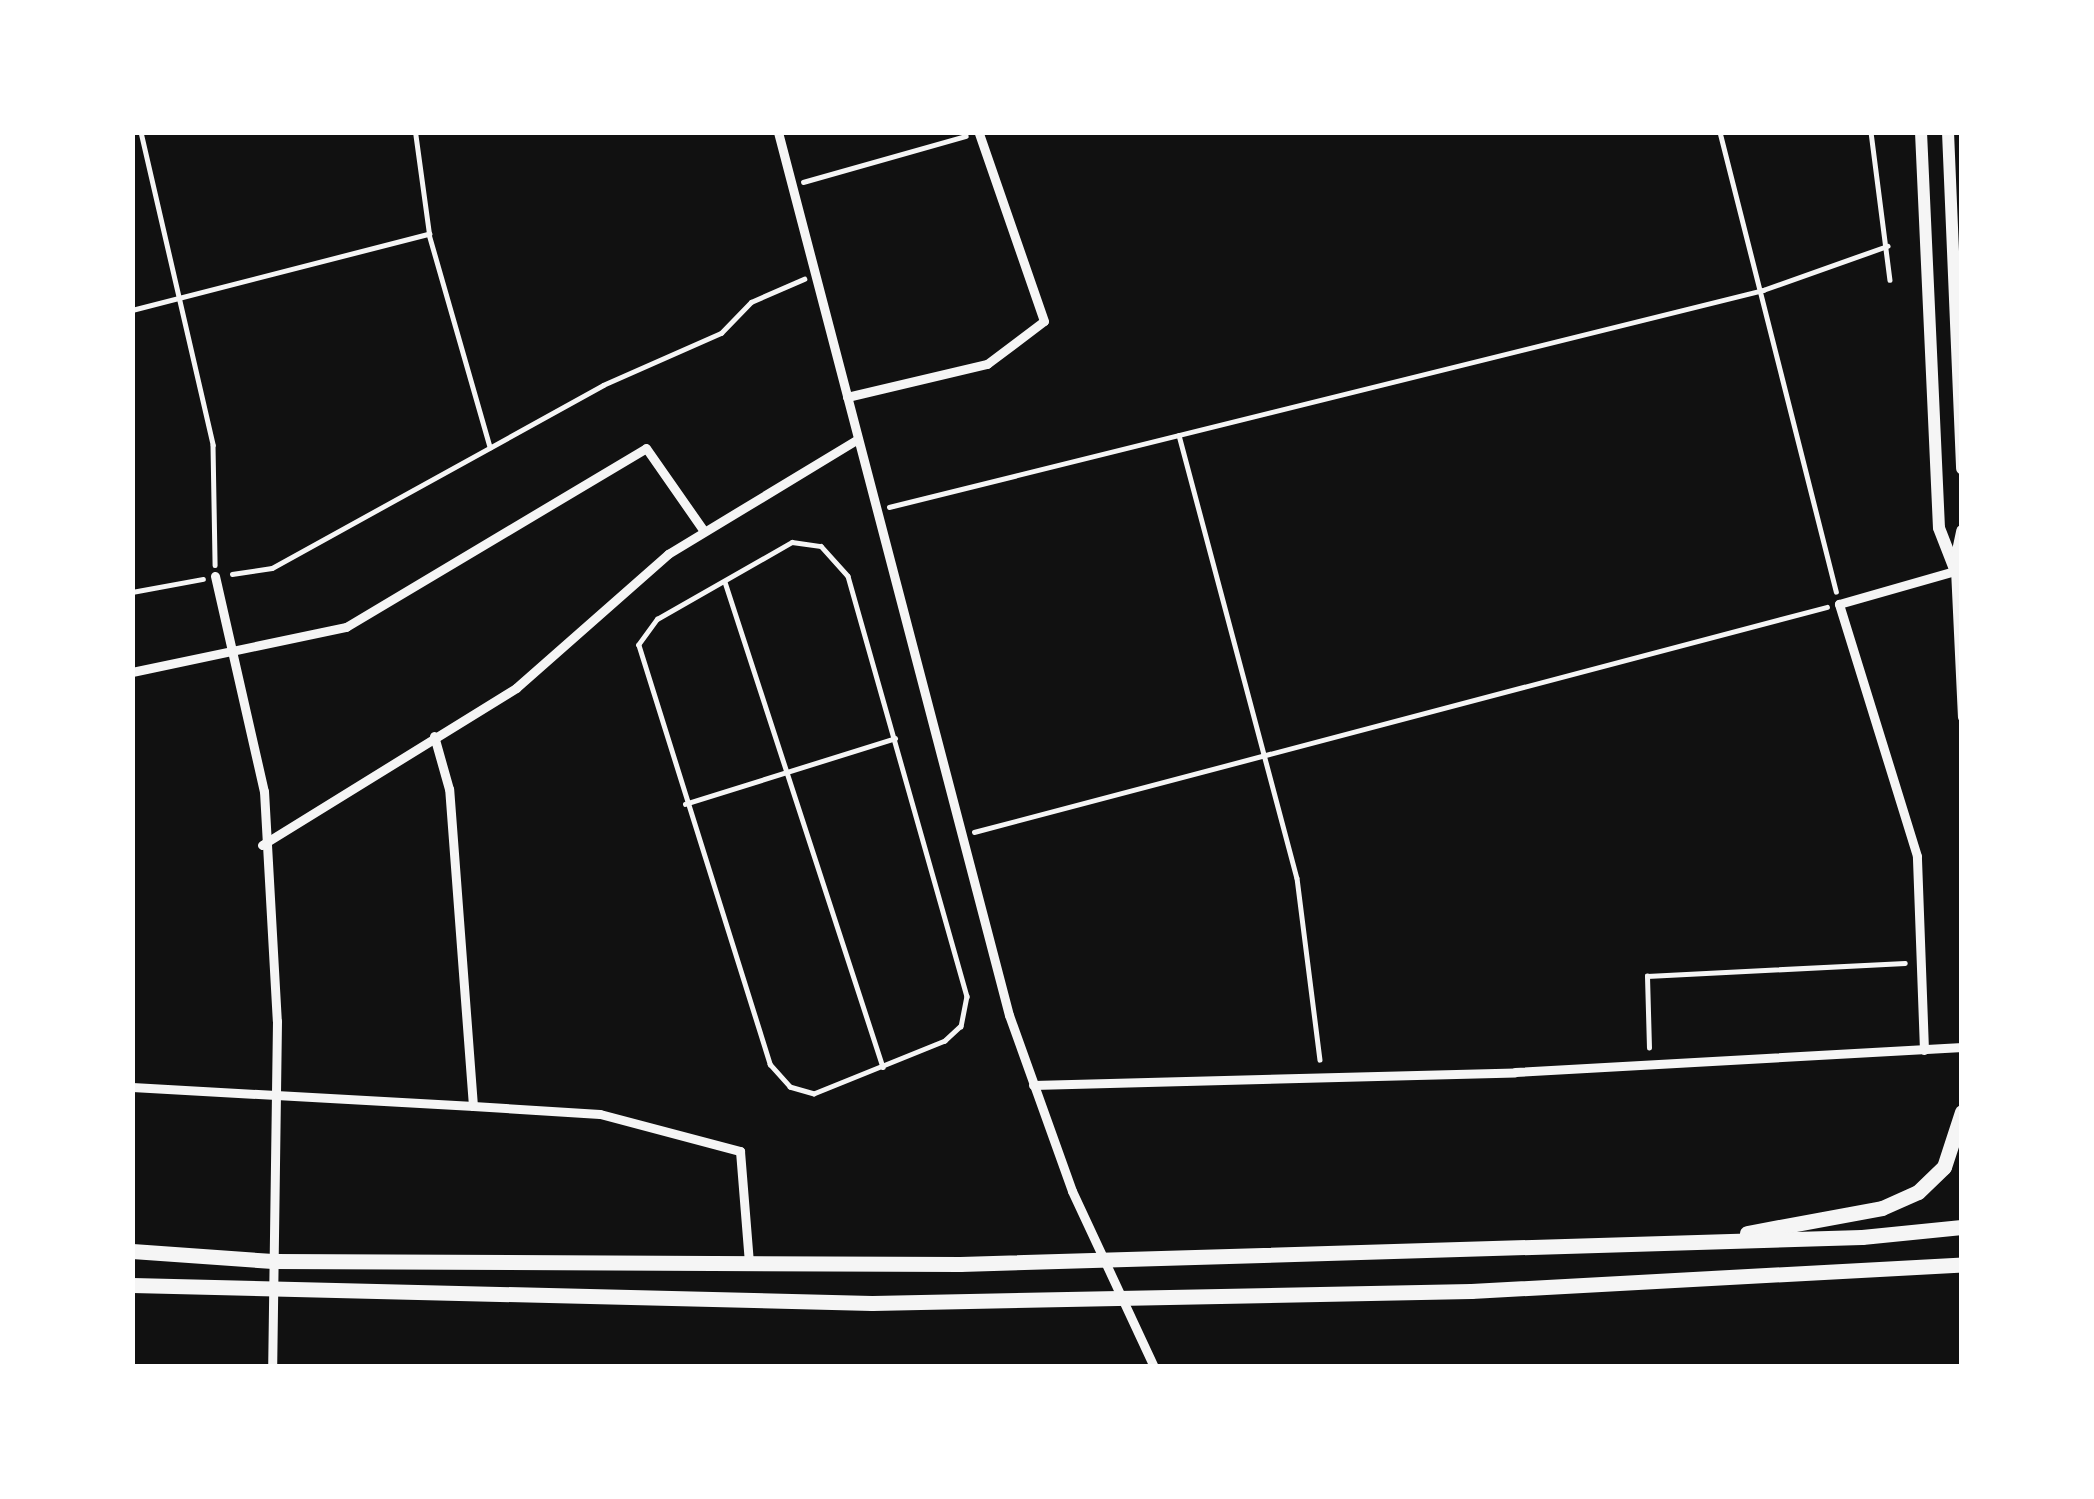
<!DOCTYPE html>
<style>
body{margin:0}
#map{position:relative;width:2094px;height:1499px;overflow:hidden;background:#111;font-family:Literata,serif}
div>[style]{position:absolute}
.path>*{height:4.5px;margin:-2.25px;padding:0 2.25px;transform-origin:2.25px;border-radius:2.25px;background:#f5f5f5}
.service>*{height:4.5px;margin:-2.25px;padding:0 2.25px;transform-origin:2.25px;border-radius:2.25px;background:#f5f5f5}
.minor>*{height:9px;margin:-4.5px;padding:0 4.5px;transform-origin:4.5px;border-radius:4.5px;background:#f5f5f5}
.tertiary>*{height:12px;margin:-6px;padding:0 6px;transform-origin:6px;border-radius:6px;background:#f5f5f5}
.trunk>*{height:15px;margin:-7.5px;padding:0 7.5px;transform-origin:7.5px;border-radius:7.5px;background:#f5f5f5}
span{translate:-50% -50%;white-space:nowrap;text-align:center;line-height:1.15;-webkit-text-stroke:9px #fff;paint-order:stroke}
.frame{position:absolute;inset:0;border:135px solid #fff;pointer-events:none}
</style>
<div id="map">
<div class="path">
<div style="left:141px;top:132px;width:321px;rotate:77deg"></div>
<div style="left:213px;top:445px;width:120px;rotate:89deg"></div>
<div style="left:1720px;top:132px;width:474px;rotate:75.8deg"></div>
<div style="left:1871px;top:132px;width:149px;rotate:82.7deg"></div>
<div style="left:803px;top:182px;width:169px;rotate:-15.8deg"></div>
<div style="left:429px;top:234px;width:222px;rotate:74deg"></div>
<div style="left:132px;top:310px;width:307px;rotate:-14.4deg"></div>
<div style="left:429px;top:234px;width:103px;rotate:-97.8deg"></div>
<div style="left:1179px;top:435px;width:458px;rotate:75.1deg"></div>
<div style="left:1297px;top:878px;width:183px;rotate:82.8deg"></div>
<div style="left:889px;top:507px;width:901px;rotate:-13.94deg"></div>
<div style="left:1763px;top:290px;width:132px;rotate:-19.5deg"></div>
<div style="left:232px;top:574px;width:40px;rotate:-8.5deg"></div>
<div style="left:272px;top:568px;width:378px;rotate:-28.9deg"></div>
<div style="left:603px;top:385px;width:129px;rotate:-23.8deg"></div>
<div style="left:721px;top:333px;width:43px;rotate:-45.9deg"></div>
<div style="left:751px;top:302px;width:58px;rotate:-23.5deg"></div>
<div style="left:132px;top:592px;width:72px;rotate:-10.4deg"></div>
<div style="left:974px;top:832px;width:882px;rotate:-14.78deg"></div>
<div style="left:1649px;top:1048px;width:72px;rotate:-91.6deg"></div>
<div style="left:1647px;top:976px;width:258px;rotate:-2.9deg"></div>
</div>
<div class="service">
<div style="left:792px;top:542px;width:29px;rotate:8deg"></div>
<div style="left:821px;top:546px;width:40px;rotate:48deg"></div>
<div style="left:848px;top:576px;width:437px;rotate:74.2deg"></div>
<div style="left:967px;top:996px;width:31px;rotate:101deg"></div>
<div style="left:961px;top:1026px;width:22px;rotate:137deg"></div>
<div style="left:945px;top:1041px;width:141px;rotate:158deg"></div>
<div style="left:814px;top:1094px;width:25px;rotate:-164deg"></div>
<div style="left:790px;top:1087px;width:30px;rotate:-132deg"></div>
<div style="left:770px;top:1065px;width:440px;rotate:-107.4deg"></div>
<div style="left:638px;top:645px;width:32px;rotate:-54deg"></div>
<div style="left:657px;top:619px;width:155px;rotate:-29.7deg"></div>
<div style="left:725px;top:582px;width:510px;rotate:71.96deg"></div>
<div style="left:685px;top:804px;width:220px;rotate:-17.4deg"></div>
</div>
<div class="minor">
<div style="left:778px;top:132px;width:913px;rotate:75.34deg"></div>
<div style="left:1009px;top:1015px;width:187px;rotate:70.3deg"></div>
<div style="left:1072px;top:1191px;width:194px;rotate:65deg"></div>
<div style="left:847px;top:397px;width:144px;rotate:-13.3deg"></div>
<div style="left:987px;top:364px;width:71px;rotate:-37deg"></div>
<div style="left:1044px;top:321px;width:199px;rotate:-109.1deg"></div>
<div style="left:1955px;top:569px;width:148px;rotate:87.3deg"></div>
<div style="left:215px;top:576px;width:221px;rotate:77.2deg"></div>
<div style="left:264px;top:791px;width:230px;rotate:86.8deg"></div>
<div style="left:277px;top:1021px;width:346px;rotate:90.8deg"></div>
<div style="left:132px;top:672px;width:219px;rotate:-11.9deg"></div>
<div style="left:346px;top:627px;width:349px;rotate:-30.8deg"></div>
<div style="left:646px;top:448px;width:101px;rotate:55.1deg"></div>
<div style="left:262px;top:845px;width:299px;rotate:-31.7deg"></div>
<div style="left:516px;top:688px;width:203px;rotate:-41.4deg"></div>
<div style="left:668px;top:554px;width:222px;rotate:-31.2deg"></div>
<div style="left:1924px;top:1050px;width:194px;rotate:-92.1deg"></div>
<div style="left:1917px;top:856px;width:264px;rotate:-107.2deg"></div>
<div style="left:1839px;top:604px;width:128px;rotate:-15.9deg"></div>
<div style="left:1033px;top:1085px;width:482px;rotate:-1.5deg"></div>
<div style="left:1515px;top:1072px;width:448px;rotate:-3.2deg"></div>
<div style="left:132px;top:1087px;width:342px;rotate:3.2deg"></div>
<div style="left:473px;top:1106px;width:318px;rotate:-94.3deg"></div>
<div style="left:449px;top:789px;width:55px;rotate:-105.8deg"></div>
<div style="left:473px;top:1106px;width:127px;rotate:3.6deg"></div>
<div style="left:600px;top:1114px;width:145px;rotate:14.8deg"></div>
<div style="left:740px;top:1151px;width:112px;rotate:85.4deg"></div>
</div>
<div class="tertiary">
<div style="left:1921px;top:132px;width:396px;rotate:87.4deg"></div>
<div style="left:1939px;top:528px;width:44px;rotate:68.7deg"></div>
<div style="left:1948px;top:132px;width:337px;rotate:87.6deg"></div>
<div style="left:1955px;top:565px;width:35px;rotate:-78deg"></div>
</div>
<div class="trunk">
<div style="left:1747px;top:1233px;width:137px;rotate:-10.5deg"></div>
<div style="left:1882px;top:1208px;width:39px;rotate:-24deg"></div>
<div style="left:1918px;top:1192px;width:36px;rotate:-44deg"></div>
<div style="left:1944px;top:1167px;width:58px;rotate:-71.9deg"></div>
<div style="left:132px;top:1251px;width:141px;rotate:4.1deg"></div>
<div style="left:273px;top:1261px;width:687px;rotate:0.25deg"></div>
<div style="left:960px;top:1264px;width:902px;rotate:-1.71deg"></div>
<div style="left:1862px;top:1237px;width:100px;rotate:-5.7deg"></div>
<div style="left:132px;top:1285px;width:740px;rotate:1.39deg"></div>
<div style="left:872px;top:1303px;width:599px;rotate:-1.15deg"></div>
<div style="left:1471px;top:1291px;width:492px;rotate:-3.1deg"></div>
</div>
<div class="frame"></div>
</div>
